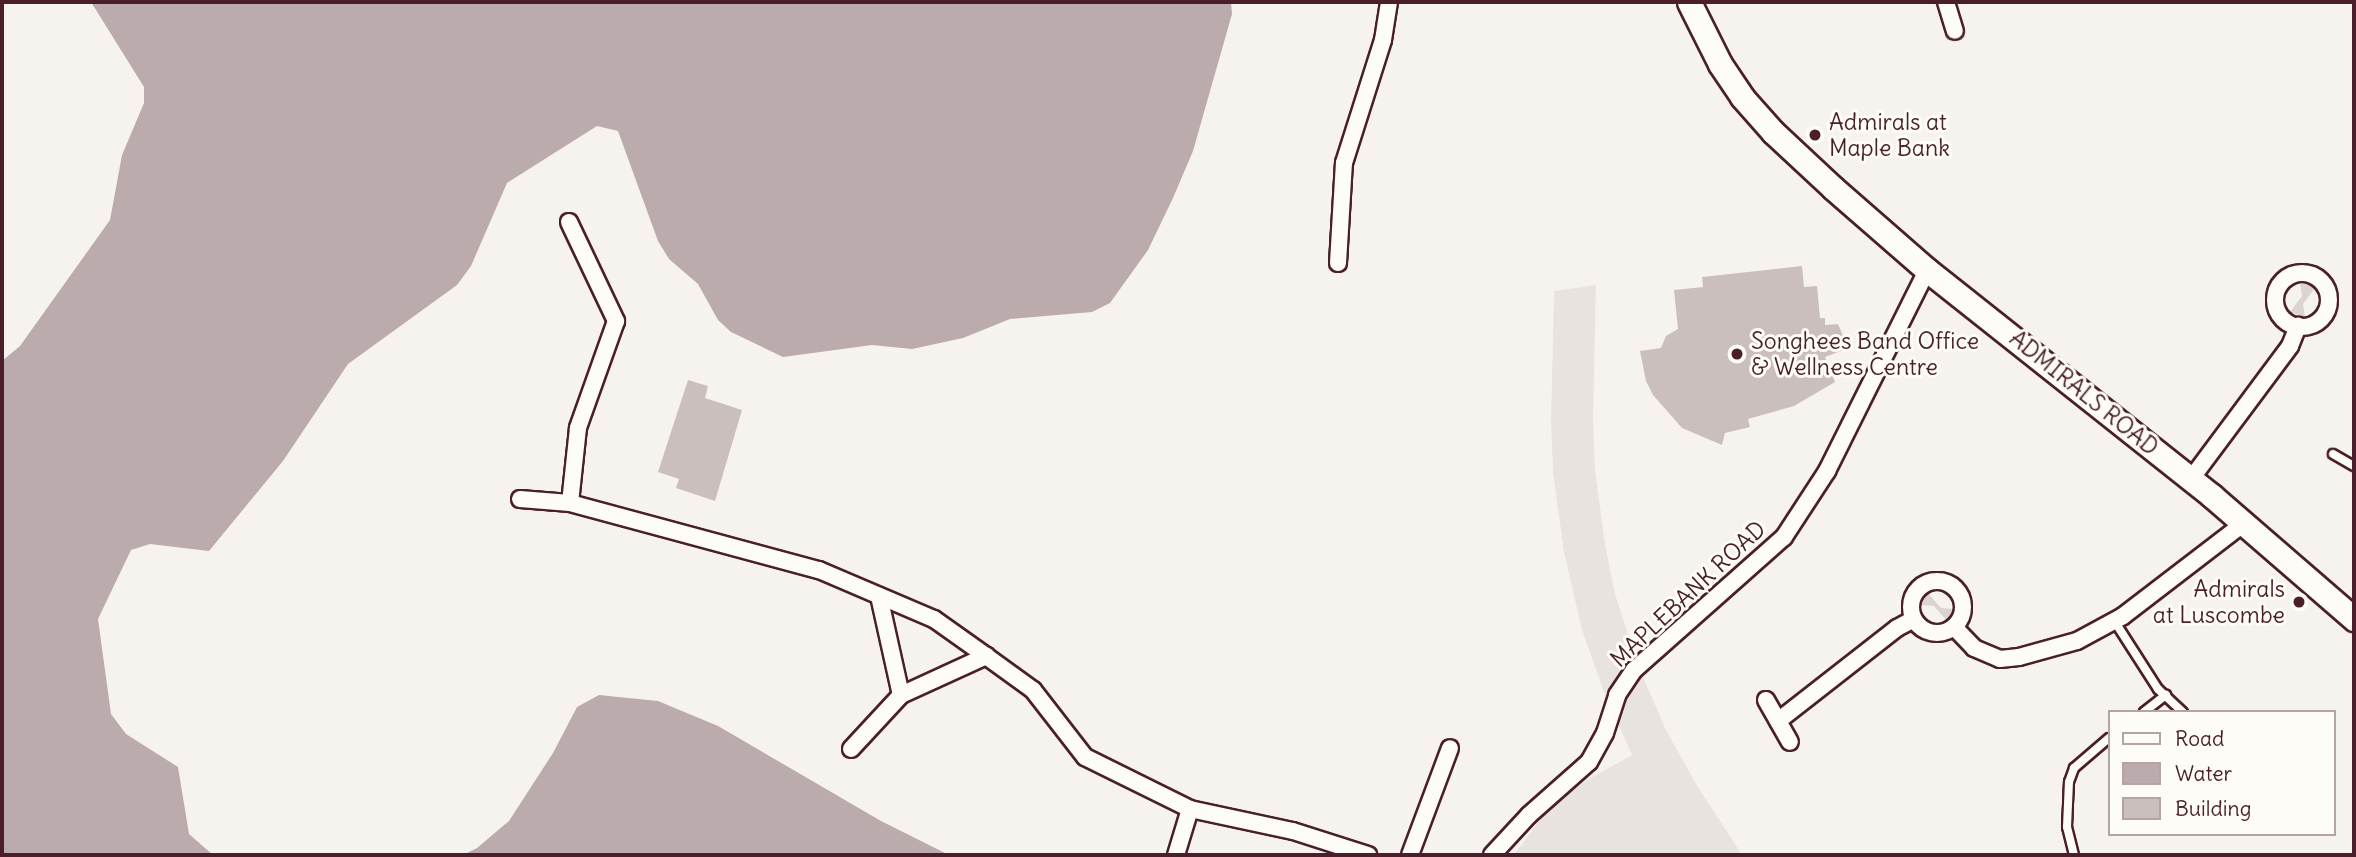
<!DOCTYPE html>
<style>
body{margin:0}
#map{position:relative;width:2356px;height:857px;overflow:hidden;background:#f6f3ef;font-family:Delius,sans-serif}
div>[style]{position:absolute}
.built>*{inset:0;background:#e9e3e0}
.green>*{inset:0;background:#dcd4d2}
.water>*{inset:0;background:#bbabac}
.building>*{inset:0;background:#cbbfbe}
.roads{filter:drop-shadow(2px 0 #4a1f2b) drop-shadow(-2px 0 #4a1f2b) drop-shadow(0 2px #4a1f2b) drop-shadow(0 -2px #4a1f2b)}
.service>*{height:8px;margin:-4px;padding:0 4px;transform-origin:4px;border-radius:4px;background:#fdfcf7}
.minor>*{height:16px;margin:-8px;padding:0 8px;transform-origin:8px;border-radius:8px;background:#fdfcf7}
.minor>.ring{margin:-8px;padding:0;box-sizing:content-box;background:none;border:16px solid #fdfcf7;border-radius:50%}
.secondary>*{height:23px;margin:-11.5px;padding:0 11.5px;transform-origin:11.5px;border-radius:11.5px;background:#fdfcf7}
.dots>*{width:19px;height:19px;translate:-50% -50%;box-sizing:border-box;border:4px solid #fdfcf7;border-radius:50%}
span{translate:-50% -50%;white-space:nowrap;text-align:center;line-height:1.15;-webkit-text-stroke:6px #fdfcf7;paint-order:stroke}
.poi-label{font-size:23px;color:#4a1f2b}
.left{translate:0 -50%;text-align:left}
.right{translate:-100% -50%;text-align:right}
.street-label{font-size:23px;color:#4a1f2b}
.frame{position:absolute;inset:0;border:4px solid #4a1f2b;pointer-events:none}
.legend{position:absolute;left:2108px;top:710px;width:228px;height:126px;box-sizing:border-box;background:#fdfcf7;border:2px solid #b5a4a5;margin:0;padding:9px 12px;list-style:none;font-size:21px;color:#4a1f2b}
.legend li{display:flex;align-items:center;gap:14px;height:35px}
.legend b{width:35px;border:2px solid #b5a4a5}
</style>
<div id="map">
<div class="built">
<div style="clip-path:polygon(1596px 285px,1593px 419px,1595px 470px,1605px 544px,1615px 594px,1638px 665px,1665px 728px,1696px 784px,1742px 855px,1514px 855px,1547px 810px,1587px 780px,1632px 755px,1604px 692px,1582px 630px,1564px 552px,1553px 473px,1551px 420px,1554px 291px)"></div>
</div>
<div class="green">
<div style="clip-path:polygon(2300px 282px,2315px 288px,2303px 304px,2305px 317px,2290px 312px,2302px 296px)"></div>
<div style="clip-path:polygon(1928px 593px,1941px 608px,1954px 609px,1947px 621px,1934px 606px,1921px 605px)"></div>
</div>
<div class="water">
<div style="clip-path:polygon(91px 2px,1231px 2px,1232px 14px,1193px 151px,1173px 198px,1148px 250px,1110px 303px,1092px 312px,1010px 319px,963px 338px,912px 349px,872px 345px,783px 357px,731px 332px,718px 320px,698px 284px,669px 259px,658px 241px,618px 131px,597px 126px,507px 183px,471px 266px,457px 285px,348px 364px,283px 461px,209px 551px,150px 544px,131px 550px,98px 619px,111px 714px,126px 734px,178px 767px,189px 834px,213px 855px,2px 855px,2px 361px,20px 346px,110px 220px,122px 155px,144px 103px,144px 87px)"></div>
<div style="clip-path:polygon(599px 695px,658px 701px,718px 726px,881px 821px,949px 855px,463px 855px,477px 848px,509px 821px,553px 753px,577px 707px)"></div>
</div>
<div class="building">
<div style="clip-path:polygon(1802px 266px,1804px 287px,1817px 286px,1820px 318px,1825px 318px,1825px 325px,1838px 324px,1848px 348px,1825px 357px,1835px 382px,1794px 406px,1748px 419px,1750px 427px,1725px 433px,1722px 445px,1682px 428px,1653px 395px,1646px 381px,1640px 351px,1661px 348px,1666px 336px,1678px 329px,1674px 290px,1703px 287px,1702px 277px)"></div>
<div style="clip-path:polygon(688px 380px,708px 386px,705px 398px,742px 410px,715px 501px,676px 488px,679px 479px,658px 472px)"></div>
</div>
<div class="roads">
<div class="service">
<div style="left:2333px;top:454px;width:24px;rotate:30deg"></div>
<div style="left:2115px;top:622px;width:80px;rotate:57.3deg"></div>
<div style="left:2158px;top:689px;width:34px;rotate:43deg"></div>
<div style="left:2144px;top:712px;width:28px;rotate:-38deg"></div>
<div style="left:2074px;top:855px;width:29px;rotate:-104deg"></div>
<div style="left:2067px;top:827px;width:45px;rotate:-87.5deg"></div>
<div style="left:2069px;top:782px;width:15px;rotate:-70deg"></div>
<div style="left:2074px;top:768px;width:46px;rotate:-40.6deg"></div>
</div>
<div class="minor">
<div style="left:1946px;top:2px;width:30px;rotate:73deg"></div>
<div style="left:569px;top:222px;width:110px;rotate:64.6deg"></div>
<div style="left:616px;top:321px;width:114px;rotate:109.6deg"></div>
<div style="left:578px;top:428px;width:75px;rotate:96.1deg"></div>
<div style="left:1338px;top:263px;width:100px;rotate:-86.6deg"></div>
<div style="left:1344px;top:163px;width:129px;rotate:-72.4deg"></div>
<div style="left:1383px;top:40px;width:38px;rotate:-81deg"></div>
<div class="ring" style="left:2275px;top:273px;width:38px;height:38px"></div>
<div style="left:2191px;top:479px;width:166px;rotate:-53.3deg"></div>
<div style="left:2290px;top:346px;width:22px;rotate:-68deg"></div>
<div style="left:520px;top:499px;width:50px;rotate:4.6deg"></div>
<div style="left:570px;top:503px;width:258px;rotate:15.1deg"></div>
<div style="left:819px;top:570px;width:125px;rotate:23.1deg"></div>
<div style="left:934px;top:619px;width:64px;rotate:35.4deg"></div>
<div style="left:986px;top:656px;width:58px;rotate:35.9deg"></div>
<div style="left:1033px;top:690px;width:85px;rotate:52.2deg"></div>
<div style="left:1085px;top:757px;width:117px;rotate:26.3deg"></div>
<div style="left:1190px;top:809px;width:105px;rotate:12.1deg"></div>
<div style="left:1293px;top:831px;width:79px;rotate:17.7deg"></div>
<div class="ring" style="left:1911px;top:581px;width:36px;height:36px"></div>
<div style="left:879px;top:596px;width:101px;rotate:77.5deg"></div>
<div style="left:1954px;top:627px;width:29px;rotate:46deg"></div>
<div style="left:1974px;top:648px;width:28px;rotate:23deg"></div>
<div style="left:2000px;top:659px;width:19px;rotate:-6deg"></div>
<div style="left:2019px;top:657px;width:60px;rotate:-15.4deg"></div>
<div style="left:2077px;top:641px;width:52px;rotate:-28.5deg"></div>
<div style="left:2123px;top:616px;width:153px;rotate:-37.5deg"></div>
<div style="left:1766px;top:700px;width:48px;rotate:60.3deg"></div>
<div style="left:1778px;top:721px;width:151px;rotate:-38deg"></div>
<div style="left:1897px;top:628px;width:19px;rotate:-28deg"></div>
<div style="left:851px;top:749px;width:74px;rotate:-47.2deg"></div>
<div style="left:901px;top:695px;width:94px;rotate:-24.6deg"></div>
<div style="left:1176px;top:855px;width:48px;rotate:-73.1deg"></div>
<div style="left:1410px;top:855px;width:114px;rotate:-69.5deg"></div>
<div style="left:1492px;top:855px;width:54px;rotate:-47.2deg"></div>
<div style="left:1529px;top:815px;width:80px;rotate:-41.5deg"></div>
<div style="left:1589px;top:762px;width:33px;rotate:-61deg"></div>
<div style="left:1605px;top:733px;width:40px;rotate:-72deg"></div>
<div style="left:1617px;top:695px;width:30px;rotate:-56deg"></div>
<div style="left:1634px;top:670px;width:200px;rotate:-41.6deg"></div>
<div style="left:1784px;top:537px;width:79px;rotate:-56.9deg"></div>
<div style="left:1827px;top:471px;width:225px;rotate:-63.5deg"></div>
</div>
<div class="secondary">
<div style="left:1689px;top:2px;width:69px;rotate:63.4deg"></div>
<div style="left:1720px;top:64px;width:40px;rotate:56deg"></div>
<div style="left:1742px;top:97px;width:47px;rotate:48.5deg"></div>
<div style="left:1773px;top:132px;width:82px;rotate:43deg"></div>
<div style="left:1833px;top:188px;width:125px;rotate:41.1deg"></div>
<div style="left:1927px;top:270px;width:364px;rotate:38.4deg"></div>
<div style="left:2212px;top:496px;width:188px;rotate:40.9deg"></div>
</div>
</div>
<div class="dots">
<div style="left:1815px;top:135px;background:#4a1f2b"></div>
<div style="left:1737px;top:354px;background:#4a1f2b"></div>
<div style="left:2299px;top:602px;background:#4a1f2b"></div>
</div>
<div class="poi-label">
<span class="left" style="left:1829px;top:135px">Admirals at<br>Maple Bank</span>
<span class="left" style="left:1751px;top:354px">Songhees Band Office<br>&amp; Wellness Centre</span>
<span class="right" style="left:2285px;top:602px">Admirals<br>at Luscombe</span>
</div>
<div class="street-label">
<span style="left:2084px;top:393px;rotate:39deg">ADMIRALS ROAD</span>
<span style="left:1688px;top:594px;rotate:-43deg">MAPLEBANK ROAD</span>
</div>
<div class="frame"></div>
<ul class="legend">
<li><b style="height:9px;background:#fdfcf7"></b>Road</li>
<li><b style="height:19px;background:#bbabac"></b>Water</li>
<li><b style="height:19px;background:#cbbfbe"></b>Building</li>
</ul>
</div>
